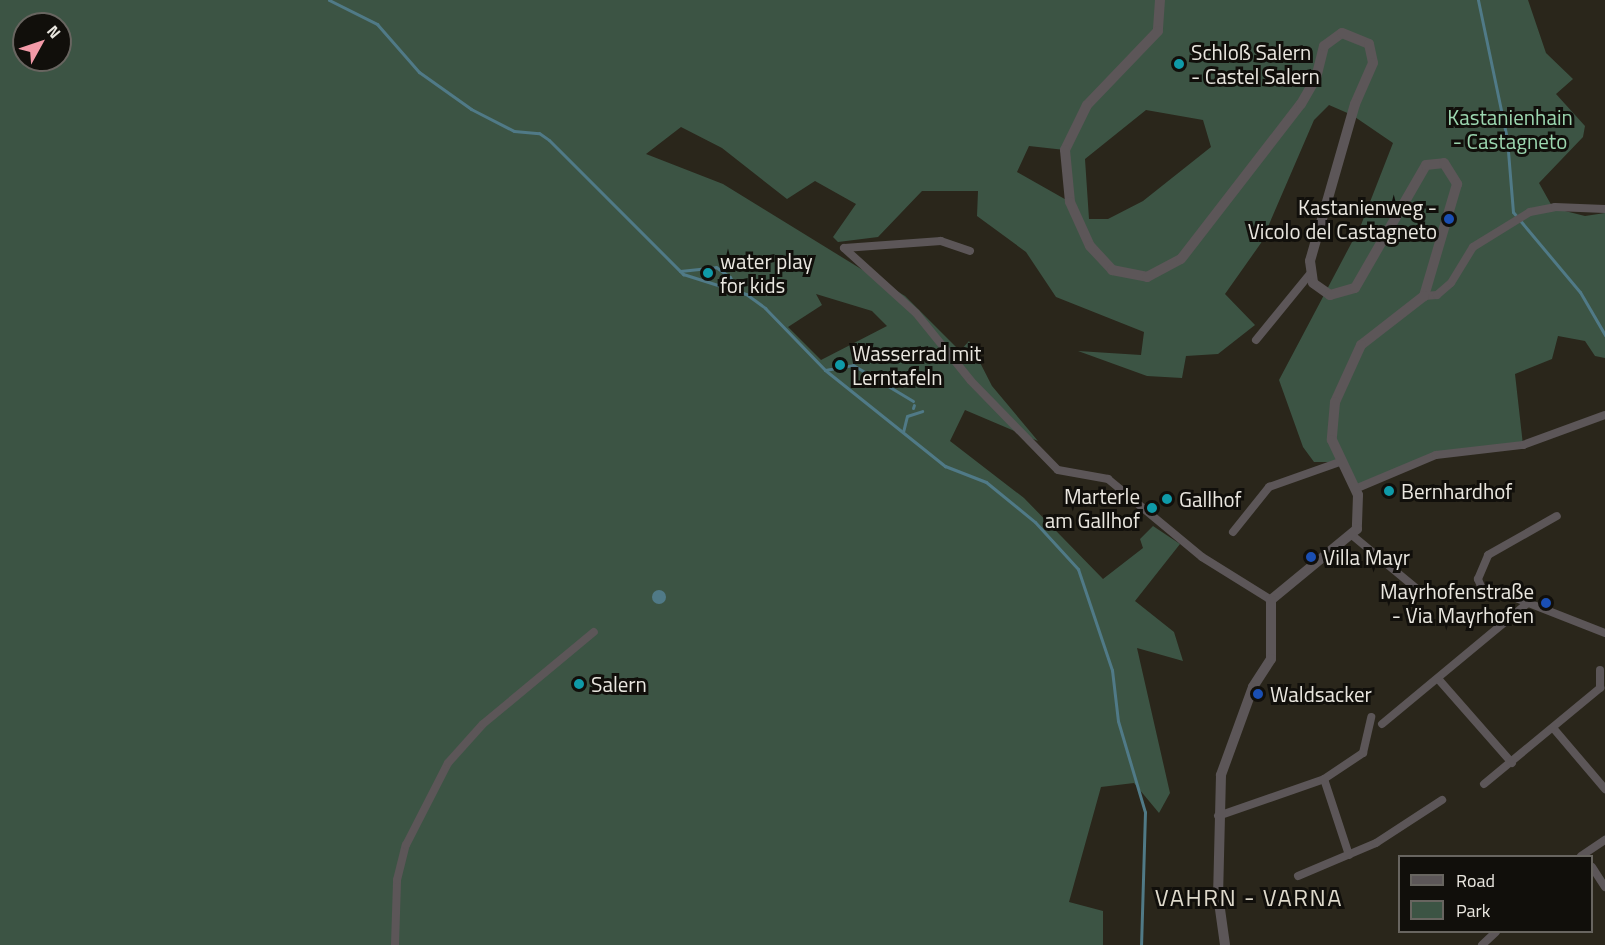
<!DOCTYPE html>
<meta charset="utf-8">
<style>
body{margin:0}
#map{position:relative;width:1605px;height:945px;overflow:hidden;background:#2a261b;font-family:"Titillium Web",sans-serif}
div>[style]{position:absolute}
.green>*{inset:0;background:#3c5444}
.water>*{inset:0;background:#507a87}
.round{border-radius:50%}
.stream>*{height:3px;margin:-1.5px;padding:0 1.5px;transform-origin:1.5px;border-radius:1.5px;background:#507a87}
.minor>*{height:8px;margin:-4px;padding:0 4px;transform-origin:4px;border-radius:4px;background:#5c5658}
.tertiary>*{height:10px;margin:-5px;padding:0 5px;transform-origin:5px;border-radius:5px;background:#5c5658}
.dots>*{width:16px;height:16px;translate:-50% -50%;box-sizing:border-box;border:3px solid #110f0b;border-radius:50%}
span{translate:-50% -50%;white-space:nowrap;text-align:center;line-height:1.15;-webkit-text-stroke:6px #110f0b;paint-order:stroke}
.poi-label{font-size:21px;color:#eae7e0}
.left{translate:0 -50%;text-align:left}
.right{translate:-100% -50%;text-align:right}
.park-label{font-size:21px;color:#9cd7b0}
.quarter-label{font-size:24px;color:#ded9cb;letter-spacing:1.5px}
.legend{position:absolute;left:1398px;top:855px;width:195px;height:78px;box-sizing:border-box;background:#110f0b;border:2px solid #686560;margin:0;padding:8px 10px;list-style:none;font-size:18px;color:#eae7e0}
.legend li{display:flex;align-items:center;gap:12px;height:30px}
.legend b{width:30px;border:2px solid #686560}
.north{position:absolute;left:12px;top:12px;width:60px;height:60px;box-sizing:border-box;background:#110f0b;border:2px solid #686560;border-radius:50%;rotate:50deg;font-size:16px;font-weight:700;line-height:24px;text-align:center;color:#eae7e0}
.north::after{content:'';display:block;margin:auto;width:21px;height:27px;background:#f39aa8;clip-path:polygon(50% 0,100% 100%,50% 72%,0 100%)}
</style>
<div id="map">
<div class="green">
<div style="clip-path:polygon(evenodd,0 0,1528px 0,1546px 53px,1573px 79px,1556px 94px,1585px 126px,1583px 137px,1539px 183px,1553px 208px,1585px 216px,1605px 213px,1605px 358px,1595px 356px,1585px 341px,1558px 336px,1552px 359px,1515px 374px,1523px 445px,1436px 455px,1355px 489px,1340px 462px,1314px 462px,1303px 447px,1279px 380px,1361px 225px,1393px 143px,1352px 115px,1329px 105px,1314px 120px,1261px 243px,1225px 294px,1255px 325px,1218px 354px,1186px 356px,1182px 378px,1147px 376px,1078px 351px,1141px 355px,1144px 332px,1056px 297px,1026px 252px,977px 216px,978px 191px,922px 191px,878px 237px,838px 242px,833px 237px,856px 204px,815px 181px,787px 199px,722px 148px,681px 127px,646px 154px,723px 184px,905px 296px,960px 351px,969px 341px,992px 386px,1038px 441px,965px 410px,950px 441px,1024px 498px,1103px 579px,1143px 548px,1140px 539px,1153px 526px,1180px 544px,1135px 601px,1174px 632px,1183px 661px,1137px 648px,1170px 793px,1159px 813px,1134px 783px,1101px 787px,1069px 902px,1103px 911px,1103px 945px,0 945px,0 0,24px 24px,60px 24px,60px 60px,24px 60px,24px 24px,0 0,1146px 110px,1203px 120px,1211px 147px,1143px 201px,1108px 219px,1089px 219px,1085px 159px,1146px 110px,0 0,1029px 146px,1065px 150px,1070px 202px,1017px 172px,1029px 146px,0 0,816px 294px,872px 311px,887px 326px,821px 360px,788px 327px,822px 305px,816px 294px)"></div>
</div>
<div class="water">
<div class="round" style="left:652px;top:590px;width:14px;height:14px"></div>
</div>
<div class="stream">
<div style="left:329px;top:0;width:54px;rotate:26.6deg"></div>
<div style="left:377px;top:24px;width:64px;rotate:48.8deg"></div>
<div style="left:419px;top:72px;width:64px;rotate:35.4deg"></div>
<div style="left:471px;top:109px;width:48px;rotate:27.1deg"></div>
<div style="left:514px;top:131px;width:25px;rotate:5deg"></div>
<div style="left:539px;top:133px;width:12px;rotate:35deg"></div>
<div style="left:549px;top:140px;width:190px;rotate:45deg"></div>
<div style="left:683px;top:274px;width:66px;rotate:17.6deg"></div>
<div style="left:746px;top:294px;width:24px;rotate:36deg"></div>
<div style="left:765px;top:308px;width:86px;rotate:45.9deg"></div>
<div style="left:825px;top:370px;width:154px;rotate:38.7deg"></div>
<div style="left:945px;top:466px;width:44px;rotate:21.3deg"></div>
<div style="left:986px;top:482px;width:63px;rotate:39.2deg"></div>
<div style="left:1035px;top:522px;width:64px;rotate:47.5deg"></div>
<div style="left:1078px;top:569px;width:107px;rotate:71.4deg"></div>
<div style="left:1112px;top:670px;width:51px;rotate:83.3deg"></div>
<div style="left:1118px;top:721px;width:95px;rotate:73.5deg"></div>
<div style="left:1145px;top:812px;width:133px;rotate:91.7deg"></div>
<div style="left:1478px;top:0;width:142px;rotate:78.2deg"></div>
<div style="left:1507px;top:139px;width:73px;rotate:85.3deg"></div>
<div style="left:1513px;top:212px;width:104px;rotate:50.1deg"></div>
<div style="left:1580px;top:292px;width:50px;rotate:59.8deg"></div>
<div style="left:680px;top:271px;width:36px;rotate:-6deg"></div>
<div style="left:716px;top:267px;width:17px;rotate:36deg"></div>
<div style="left:730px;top:277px;width:17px;rotate:65deg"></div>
<div style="left:825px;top:370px;width:28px;rotate:-10deg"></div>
<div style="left:853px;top:365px;width:70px;rotate:31deg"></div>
<div style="left:913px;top:408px;width:3px;rotate:-72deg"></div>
<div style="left:903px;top:432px;width:16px;rotate:-76deg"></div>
<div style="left:907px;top:416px;width:16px;rotate:-18deg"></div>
</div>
<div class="minor">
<div style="left:970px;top:251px;width:31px;rotate:-161deg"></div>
<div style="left:941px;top:241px;width:97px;rotate:175.9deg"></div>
<div style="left:844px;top:248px;width:97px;rotate:42.1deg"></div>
<div style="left:916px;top:313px;width:87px;rotate:51deg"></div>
<div style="left:971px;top:381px;width:124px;rotate:45.7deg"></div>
<div style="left:1058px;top:470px;width:51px;rotate:10.2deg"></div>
<div style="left:1108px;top:479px;width:122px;rotate:39.7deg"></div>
<div style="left:1202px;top:557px;width:81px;rotate:31.9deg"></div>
<div style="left:1424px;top:296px;width:13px;rotate:-4deg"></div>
<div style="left:1437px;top:295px;width:18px;rotate:-41deg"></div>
<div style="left:1451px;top:283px;width:42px;rotate:-58.6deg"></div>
<div style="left:1473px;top:247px;width:67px;rotate:-31.6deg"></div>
<div style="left:1530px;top:212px;width:25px;rotate:-11deg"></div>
<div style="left:1555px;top:207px;width:50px;rotate:2.3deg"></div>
<div style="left:1256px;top:340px;width:84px;rotate:-50.8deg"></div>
<div style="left:1355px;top:489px;width:88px;rotate:-22.8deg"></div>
<div style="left:1436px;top:455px;width:88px;rotate:-6.6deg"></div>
<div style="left:1523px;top:445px;width:87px;rotate:-20.1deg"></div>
<div style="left:1233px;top:532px;width:58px;rotate:-51.3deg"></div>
<div style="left:1269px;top:487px;width:75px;rotate:-19.4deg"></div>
<div style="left:1353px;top:536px;width:97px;rotate:39.6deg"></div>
<div style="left:1428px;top:598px;width:70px;rotate:-5.7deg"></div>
<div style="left:1498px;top:591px;width:115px;rotate:21.4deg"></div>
<div style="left:1483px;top:591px;width:13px;rotate:-113deg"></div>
<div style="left:1478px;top:579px;width:26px;rotate:-67deg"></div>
<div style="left:1488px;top:555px;width:79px;rotate:-29.5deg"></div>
<div style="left:1440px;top:681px;width:109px;rotate:48.7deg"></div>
<div style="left:1382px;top:724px;width:191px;rotate:-39.7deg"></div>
<div style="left:1554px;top:729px;width:79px;rotate:49.6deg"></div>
<div style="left:1484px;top:784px;width:151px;rotate:-39.6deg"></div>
<div style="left:1600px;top:688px;width:18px;rotate:-90deg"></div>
<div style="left:1218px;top:816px;width:112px;rotate:-19.2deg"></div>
<div style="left:1349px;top:855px;width:80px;rotate:-108.2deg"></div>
<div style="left:1324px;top:779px;width:47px;rotate:-33.7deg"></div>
<div style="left:1363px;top:753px;width:37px;rotate:-77deg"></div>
<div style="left:1581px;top:856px;width:29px;rotate:-34deg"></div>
<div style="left:1592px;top:867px;width:24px;rotate:57deg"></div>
<div style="left:1298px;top:876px;width:85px;rotate:-22.9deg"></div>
<div style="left:1376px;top:843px;width:79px;rotate:-33.1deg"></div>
<div style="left:395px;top:945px;width:65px;rotate:-88.2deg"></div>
<div style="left:397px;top:880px;width:36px;rotate:-76deg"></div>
<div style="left:406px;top:845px;width:92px;rotate:-62.9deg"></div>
<div style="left:448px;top:763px;width:52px;rotate:-48.1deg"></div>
<div style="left:483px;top:724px;width:144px;rotate:-39.7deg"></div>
<div style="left:1482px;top:945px;width:19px;rotate:-43deg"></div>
</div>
<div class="tertiary">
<div style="left:1160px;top:0;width:31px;rotate:94deg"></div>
<div style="left:1158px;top:31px;width:103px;rotate:133.8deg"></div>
<div style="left:1087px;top:105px;width:50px;rotate:116.1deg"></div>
<div style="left:1065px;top:150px;width:52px;rotate:84.5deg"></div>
<div style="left:1070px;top:202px;width:48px;rotate:65.6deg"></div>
<div style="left:1090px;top:246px;width:33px;rotate:47deg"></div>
<div style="left:1112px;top:270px;width:36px;rotate:11deg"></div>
<div style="left:1147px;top:277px;width:38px;rotate:-28deg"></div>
<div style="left:1181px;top:259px;width:196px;rotate:-52.3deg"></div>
<div style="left:1301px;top:104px;width:30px;rotate:-60deg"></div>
<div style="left:1316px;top:78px;width:33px;rotate:-76deg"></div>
<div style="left:1324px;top:46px;width:22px;rotate:-36deg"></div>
<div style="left:1342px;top:33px;width:29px;rotate:22deg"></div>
<div style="left:1369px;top:44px;width:19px;rotate:78deg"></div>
<div style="left:1373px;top:63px;width:45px;rotate:113.7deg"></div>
<div style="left:1355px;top:104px;width:163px;rotate:106deg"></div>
<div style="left:1310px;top:261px;width:22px;rotate:82deg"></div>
<div style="left:1313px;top:283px;width:21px;rotate:35deg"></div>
<div style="left:1330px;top:295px;width:26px;rotate:-16deg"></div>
<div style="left:1355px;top:288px;width:142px;rotate:-60deg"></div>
<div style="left:1426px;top:165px;width:18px;rotate:-6deg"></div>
<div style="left:1444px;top:163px;width:25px;rotate:58deg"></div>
<div style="left:1457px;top:184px;width:117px;rotate:106.4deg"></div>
<div style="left:1424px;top:296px;width:80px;rotate:142.1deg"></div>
<div style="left:1361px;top:345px;width:63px;rotate:114.5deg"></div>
<div style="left:1335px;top:402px;width:38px;rotate:95deg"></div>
<div style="left:1332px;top:440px;width:61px;rotate:64.7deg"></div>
<div style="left:1358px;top:495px;width:34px;rotate:92deg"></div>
<div style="left:1357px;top:529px;width:112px;rotate:140.5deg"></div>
<div style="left:1271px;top:600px;width:59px;rotate:90deg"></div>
<div style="left:1271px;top:659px;width:33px;rotate:123deg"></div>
<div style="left:1253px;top:687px;width:94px;rotate:110deg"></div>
<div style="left:1221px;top:775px;width:120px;rotate:91.4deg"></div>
<div style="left:1218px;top:895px;width:50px;rotate:82deg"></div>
</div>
<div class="dots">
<div style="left:1179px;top:64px;background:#0f9aa8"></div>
<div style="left:1449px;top:219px;background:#1a4fb4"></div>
<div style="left:708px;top:273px;background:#0f9aa8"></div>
<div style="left:840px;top:365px;background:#0f9aa8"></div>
<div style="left:1389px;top:491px;background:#0f9aa8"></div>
<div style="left:1167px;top:499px;background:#0f9aa8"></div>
<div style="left:1152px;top:508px;background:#0f9aa8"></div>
<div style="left:1311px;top:557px;background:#1a4fb4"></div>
<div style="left:1546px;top:603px;background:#1a4fb4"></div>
<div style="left:579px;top:684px;background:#0f9aa8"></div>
<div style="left:1258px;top:694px;background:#1a4fb4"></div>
</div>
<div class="poi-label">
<span class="left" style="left:1191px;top:64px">Schloß Salern<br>- Castel Salern</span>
<span class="right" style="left:1437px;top:219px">Kastanienweg -<br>Vicolo del Castagneto</span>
<span class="left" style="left:720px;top:273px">water play<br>for kids</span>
<span class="left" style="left:852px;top:365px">Wasserrad mit<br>Lerntafeln</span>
<span class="left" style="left:1401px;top:491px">Bernhardhof</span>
<span class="right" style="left:1140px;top:508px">Marterle<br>am Gallhof</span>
<span class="left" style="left:1179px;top:499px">Gallhof</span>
<span class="left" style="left:1323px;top:557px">Villa Mayr</span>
<span class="right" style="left:1534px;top:603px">Mayrhofenstraße<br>- Via Mayrhofen</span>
<span class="left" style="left:591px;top:684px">Salern</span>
<span class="left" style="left:1270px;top:694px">Waldsacker</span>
</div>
<div class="park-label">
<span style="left:1510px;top:129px">Kastanienhain<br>- Castagneto</span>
</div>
<div class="quarter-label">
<span style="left:1249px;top:898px">VAHRN - VARNA</span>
</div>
<ul class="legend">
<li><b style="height:8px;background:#5c5658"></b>Road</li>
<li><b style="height:16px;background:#3c5444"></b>Park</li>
</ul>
<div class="north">N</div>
</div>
